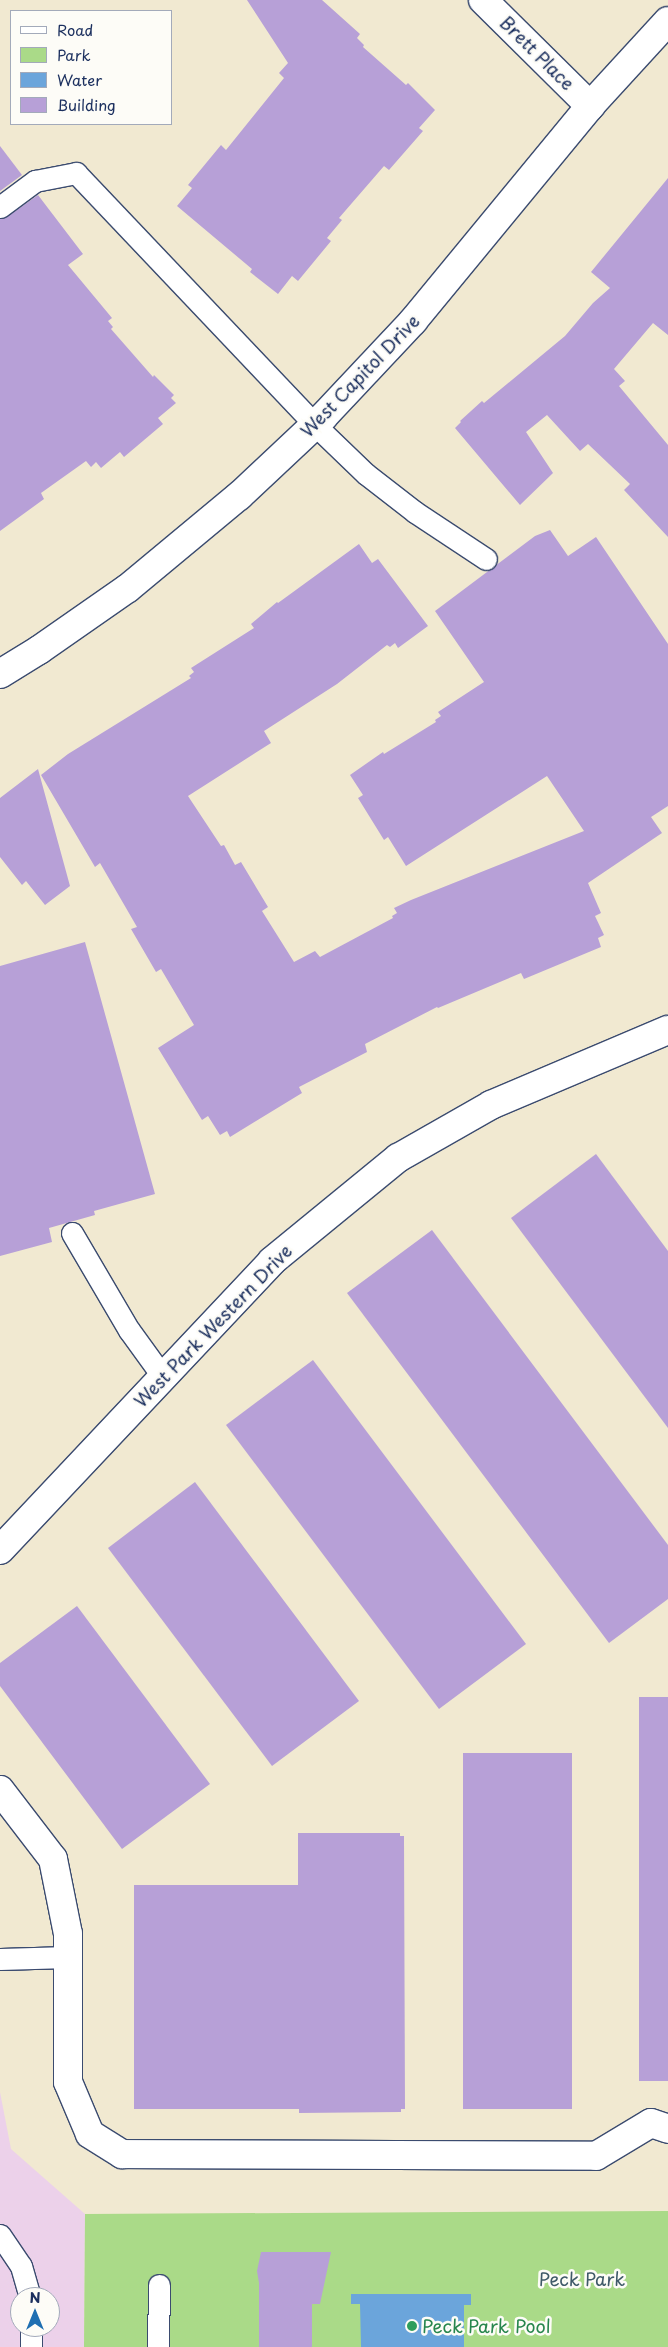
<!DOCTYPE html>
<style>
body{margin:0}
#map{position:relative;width:668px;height:2347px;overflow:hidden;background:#f1e9d1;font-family:"Playpen Sans",sans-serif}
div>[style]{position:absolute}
.built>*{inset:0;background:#ecd1ea}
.green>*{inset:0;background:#aada88}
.water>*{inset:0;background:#6ba5db}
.building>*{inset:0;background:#b7a0d7}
.roads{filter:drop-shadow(1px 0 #3b4b6f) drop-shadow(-1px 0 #3b4b6f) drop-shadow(0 1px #3b4b6f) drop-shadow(0 -1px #3b4b6f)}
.service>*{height:21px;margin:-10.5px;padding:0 10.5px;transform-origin:10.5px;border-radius:10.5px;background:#fff}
.minor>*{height:28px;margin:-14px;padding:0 14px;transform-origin:14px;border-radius:14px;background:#fff}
.tertiary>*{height:28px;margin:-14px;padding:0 14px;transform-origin:14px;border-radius:14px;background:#fff}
.dots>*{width:14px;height:14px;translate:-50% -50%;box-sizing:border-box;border:2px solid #fdfcf7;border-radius:50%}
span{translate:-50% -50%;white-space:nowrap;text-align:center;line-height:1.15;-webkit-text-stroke:5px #fdfcf7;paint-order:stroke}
.street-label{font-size:18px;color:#1b2f5e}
.park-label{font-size:18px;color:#3f5a68}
.leisure-label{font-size:18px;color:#27864d}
.left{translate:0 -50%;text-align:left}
.legend{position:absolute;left:10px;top:10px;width:162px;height:115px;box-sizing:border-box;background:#fdfcf7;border:1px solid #a3aaba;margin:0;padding:6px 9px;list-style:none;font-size:15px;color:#1b2f5e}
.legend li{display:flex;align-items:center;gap:10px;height:25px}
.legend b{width:25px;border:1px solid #a3aaba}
.north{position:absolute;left:10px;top:2287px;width:50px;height:50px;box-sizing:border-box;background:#fdfcf7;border:1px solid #a3aaba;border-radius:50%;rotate:0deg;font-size:14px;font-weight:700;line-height:20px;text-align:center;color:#1b2f5e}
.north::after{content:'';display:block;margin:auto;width:18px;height:22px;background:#1f6fb2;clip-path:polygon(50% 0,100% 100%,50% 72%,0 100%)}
</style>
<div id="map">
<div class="built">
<div style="clip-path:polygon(evenodd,0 2092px,11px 2149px,85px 2214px,84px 2347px,0 2347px,0 2092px,20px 2297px,50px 2297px,50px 2327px,20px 2327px,20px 2297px)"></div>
</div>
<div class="green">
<div style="clip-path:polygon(668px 2211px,668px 2347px,84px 2347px,85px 2214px)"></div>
</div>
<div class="water">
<div style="clip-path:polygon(351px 2294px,471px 2294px,471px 2305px,464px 2305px,464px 2347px,361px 2347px,360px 2304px,351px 2304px)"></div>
</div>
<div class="building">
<div style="clip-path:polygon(247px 0,322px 0,360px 34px,357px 38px,364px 45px,363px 47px,406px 85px,408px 83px,435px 110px,419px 128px,423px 131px,389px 170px,384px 166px,339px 218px,342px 220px,327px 238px,331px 241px,298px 281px,292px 276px,278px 294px,250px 272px,252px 269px,177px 206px,192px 188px,188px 185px,221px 145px,226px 150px,284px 78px,279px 73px,288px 63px)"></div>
<div style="clip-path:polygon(0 146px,22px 175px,0 191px)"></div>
<div style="clip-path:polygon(668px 178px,668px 335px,653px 323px,614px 369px,625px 381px,619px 386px,668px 445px,668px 537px,624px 490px,630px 484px,588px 444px,580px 451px,547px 415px,526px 432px,553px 473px,520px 505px,455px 428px,461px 422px,460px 421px,482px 401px,484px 403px,565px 336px,593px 303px,610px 288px,591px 272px)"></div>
<div style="clip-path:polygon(38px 195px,83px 254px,68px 265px,112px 318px,108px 321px,113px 327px,111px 329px,153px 377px,154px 375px,174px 395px,171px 398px,176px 403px,158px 418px,163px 424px,124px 457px,120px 452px,101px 468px,96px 462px,91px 467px,86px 461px,41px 493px,44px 499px,0 531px,0 219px,7px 217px)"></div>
<div style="clip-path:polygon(550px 530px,568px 556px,596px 537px,668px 644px,668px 806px,651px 817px,662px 833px,588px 883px,601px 913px,595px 916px,604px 935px,598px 938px,601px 947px,524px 979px,521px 973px,438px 1008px,437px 1007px,365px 1044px,367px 1052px,299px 1087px,302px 1093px,230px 1137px,227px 1131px,220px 1135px,208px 1116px,202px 1120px,158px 1048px,194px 1025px,161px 969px,156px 972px,131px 929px,137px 927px,100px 863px,95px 867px,41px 775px,68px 754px,191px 678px,189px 676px,194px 672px,191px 668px,254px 628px,251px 624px,277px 602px,278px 603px,359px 544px,372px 563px,378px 559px,428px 626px,398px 648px,395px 643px,390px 647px,387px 645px,337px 684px,264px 731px,271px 743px,188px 796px,221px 846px,224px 845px,235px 865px,241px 862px,268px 907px,262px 911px,294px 962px,315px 951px,320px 957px,393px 918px,392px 916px,397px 913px,394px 908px,411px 900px,584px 831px,547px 776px,406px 866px,388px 837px,384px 840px,358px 798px,363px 795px,350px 775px,383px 752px,384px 754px,436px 722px,435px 720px,441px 716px,438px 712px,484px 682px,435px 611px,535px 536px)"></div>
<div style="clip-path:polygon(38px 769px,70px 886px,45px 905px,26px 881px,22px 885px,0 857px,0 798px)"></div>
<div style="clip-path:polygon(85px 942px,155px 1194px,94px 1211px,95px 1215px,49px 1228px,52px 1242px,0 1256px,0 966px)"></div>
<div style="clip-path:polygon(596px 1154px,668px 1251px,668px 1428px,511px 1218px)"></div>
<div style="clip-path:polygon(432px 1230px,668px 1545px,668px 1599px,609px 1643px,347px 1293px)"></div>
<div style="clip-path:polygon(313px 1360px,526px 1644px,439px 1709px,226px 1425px)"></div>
<div style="clip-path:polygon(195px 1482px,359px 1701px,272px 1766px,108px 1548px)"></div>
<div style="clip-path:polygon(77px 1606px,210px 1784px,122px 1849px,0 1686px,0 1663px)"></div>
<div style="clip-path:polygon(639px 1697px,668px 1697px,668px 2081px,639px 2081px)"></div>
<div style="clip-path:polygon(463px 1753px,572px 1753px,572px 2109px,463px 2109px)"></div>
<div style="clip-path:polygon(298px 1833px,400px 1833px,400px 1836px,404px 1836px,405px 2109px,401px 2109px,401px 2112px,299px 2113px,299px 2109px,134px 2109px,134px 1885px,298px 1885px)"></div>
<div style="clip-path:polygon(261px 2252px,331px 2252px,320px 2304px,312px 2304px,312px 2347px,259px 2347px,259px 2283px,257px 2271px)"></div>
</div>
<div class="roads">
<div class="service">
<div style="left:0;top:207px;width:44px;rotate:-36.6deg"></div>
<div style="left:35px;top:181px;width:42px;rotate:-11deg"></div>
<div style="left:76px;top:173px;width:347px;rotate:46.5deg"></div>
<div style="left:315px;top:425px;width:71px;rotate:43.9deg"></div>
<div style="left:366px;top:474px;width:62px;rotate:37.8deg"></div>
<div style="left:415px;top:512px;width:85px;rotate:33.5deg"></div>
<div style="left:72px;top:1233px;width:113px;rotate:59.6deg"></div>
<div style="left:129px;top:1330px;width:58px;rotate:54.1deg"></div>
<div style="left:0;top:1959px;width:68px;rotate:-1.7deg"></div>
<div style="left:0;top:2235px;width:37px;rotate:56deg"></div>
<div style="left:21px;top:2266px;width:32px;rotate:74deg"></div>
<div style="left:31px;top:2327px;width:20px;rotate:90deg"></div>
<div style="left:158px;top:2347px;width:62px;rotate:-89.1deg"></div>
</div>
<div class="minor">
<div style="left:483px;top:0;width:151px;rotate:44.7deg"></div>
<div style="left:0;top:1790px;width:87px;rotate:52.5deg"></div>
<div style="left:53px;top:1859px;width:76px;rotate:78.7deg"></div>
<div style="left:68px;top:1934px;width:148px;rotate:90deg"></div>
<div style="left:68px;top:2082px;width:56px;rotate:67.1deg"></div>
<div style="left:90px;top:2134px;width:38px;rotate:32deg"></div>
<div style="left:122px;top:2154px;width:474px;rotate:0.2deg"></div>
<div style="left:596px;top:2156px;width:64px;rotate:-31deg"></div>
<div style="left:651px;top:2123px;width:18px;rotate:19deg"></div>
</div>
<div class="tertiary">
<div style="left:0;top:674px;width:46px;rotate:-31.6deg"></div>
<div style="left:39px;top:650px;width:108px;rotate:-34.9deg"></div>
<div style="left:128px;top:588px;width:144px;rotate:-39.7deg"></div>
<div style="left:239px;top:496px;width:115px;rotate:-43.2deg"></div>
<div style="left:323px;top:417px;width:132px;rotate:-46.8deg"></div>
<div style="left:413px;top:321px;width:278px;rotate:-50.5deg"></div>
<div style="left:590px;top:106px;width:115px;rotate:-47.5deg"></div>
<div style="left:0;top:1550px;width:397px;rotate:-46.7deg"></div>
<div style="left:272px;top:1261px;width:163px;rotate:-39.3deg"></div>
<div style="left:398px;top:1158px;width:107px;rotate:-29.7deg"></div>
<div style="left:491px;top:1105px;width:192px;rotate:-23deg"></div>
</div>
</div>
<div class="dots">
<div style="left:412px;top:2326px;background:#2e9e5b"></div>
</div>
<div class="street-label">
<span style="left:537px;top:53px;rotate:45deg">Brett Place</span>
<span style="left:360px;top:376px;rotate:-46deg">West Capitol Drive</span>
<span style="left:213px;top:1326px;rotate:-46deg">West Park Western Drive</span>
</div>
<div class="park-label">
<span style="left:582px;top:2279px">Peck Park</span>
</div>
<div class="leisure-label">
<span class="left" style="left:422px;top:2326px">Peck Park Pool</span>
</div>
<ul class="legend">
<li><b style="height:6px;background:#fff"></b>Road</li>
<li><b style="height:14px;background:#aada88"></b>Park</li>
<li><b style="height:14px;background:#6ba5db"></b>Water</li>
<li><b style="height:14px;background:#b7a0d7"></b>Building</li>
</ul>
<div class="north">N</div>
</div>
